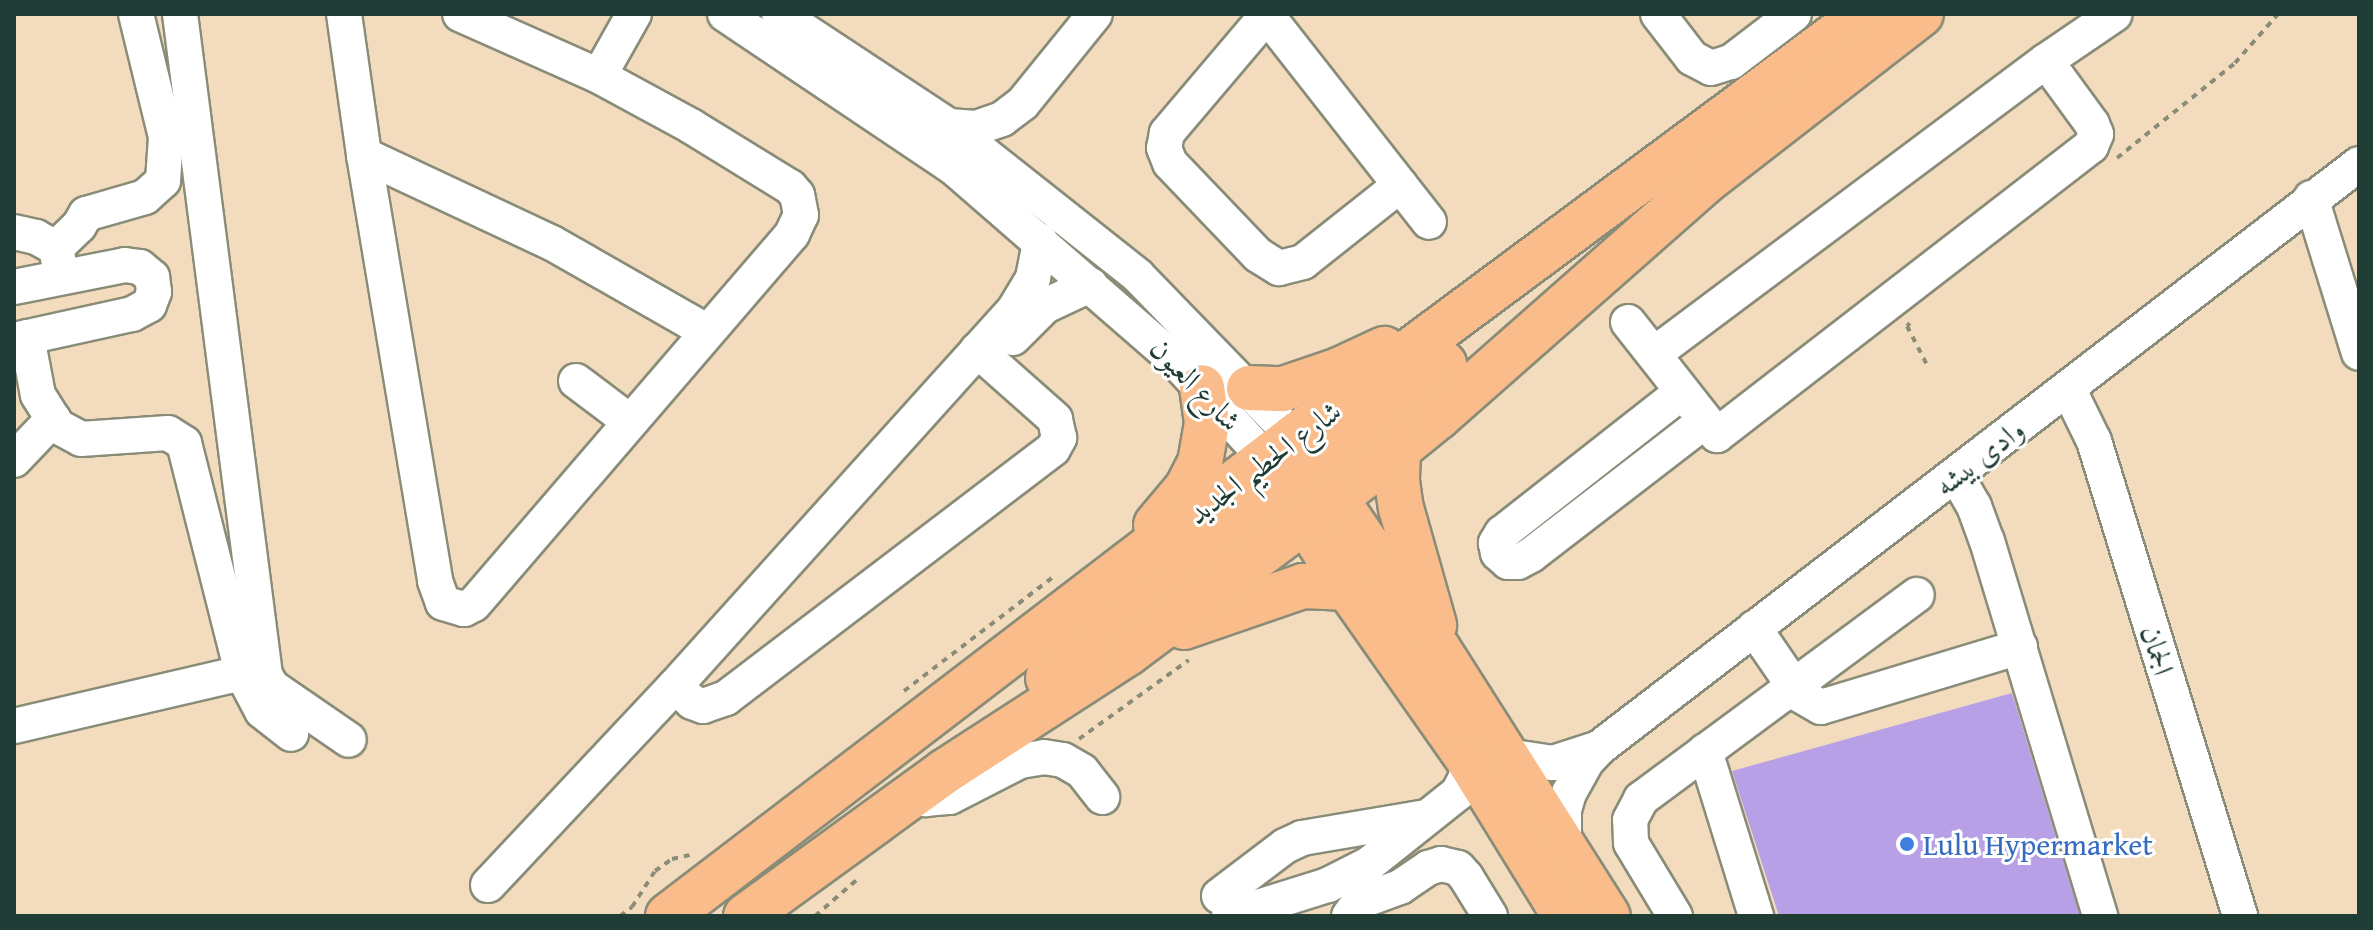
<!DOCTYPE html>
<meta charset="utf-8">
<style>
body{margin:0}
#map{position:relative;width:2373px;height:930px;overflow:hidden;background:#f3dcbd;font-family:"Gentium Book Plus",Amiri,serif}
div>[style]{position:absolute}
.building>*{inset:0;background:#b7a0e5}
.path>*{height:4px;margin-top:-2px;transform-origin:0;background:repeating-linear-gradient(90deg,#898c78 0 6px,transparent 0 12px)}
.roads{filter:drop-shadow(2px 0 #898c78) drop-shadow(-2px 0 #898c78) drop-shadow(0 2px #898c78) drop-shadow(0 -2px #898c78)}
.minor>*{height:34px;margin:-17px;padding:0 17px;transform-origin:17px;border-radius:17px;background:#fff}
.major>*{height:44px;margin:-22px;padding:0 22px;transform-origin:22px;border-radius:22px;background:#f9bc8a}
.dots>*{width:22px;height:22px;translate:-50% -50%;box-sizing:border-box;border:4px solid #fff;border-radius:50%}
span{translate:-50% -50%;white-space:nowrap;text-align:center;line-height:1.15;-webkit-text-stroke:6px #fff;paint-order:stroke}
.street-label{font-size:30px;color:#1f3d34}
.shop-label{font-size:30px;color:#366cbe}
.left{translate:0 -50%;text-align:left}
.frame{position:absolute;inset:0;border:16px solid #1f3d34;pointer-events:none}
</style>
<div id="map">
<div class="building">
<div style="clip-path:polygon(2012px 693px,2080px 916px,1779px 916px,1732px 771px)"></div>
</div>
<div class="path">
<div style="left:2117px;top:158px;width:151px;rotate:-38.8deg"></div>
<div style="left:2235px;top:63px;width:65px;rotate:-48.7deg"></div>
<div style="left:1910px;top:323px;width:4px;rotate:135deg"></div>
<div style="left:1907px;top:326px;width:42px;rotate:62.8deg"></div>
<div style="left:904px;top:691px;width:188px;rotate:-37.4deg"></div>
<div style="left:1079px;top:739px;width:135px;rotate:-35.7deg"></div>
<div style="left:620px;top:916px;width:15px;rotate:-37deg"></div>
<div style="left:632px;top:907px;width:43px;rotate:-57.4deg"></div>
<div style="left:655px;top:871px;width:21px;rotate:-35deg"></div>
<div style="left:672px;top:859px;width:23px;rotate:-13deg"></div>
<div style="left:815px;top:916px;width:58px;rotate:-40.8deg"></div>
</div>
<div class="roads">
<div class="minor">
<div style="left:180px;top:14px;width:666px;rotate:82.67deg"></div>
<div style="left:265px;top:675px;width:14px;rotate:60deg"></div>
<div style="left:272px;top:687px;width:93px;rotate:34.5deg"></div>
<div style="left:344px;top:14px;width:142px;rotate:81.9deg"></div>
<div style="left:364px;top:155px;width:432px;rotate:80.5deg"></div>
<div style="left:435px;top:581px;width:23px;rotate:70deg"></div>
<div style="left:443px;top:603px;width:22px;rotate:16deg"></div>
<div style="left:464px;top:609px;width:11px;rotate:-27deg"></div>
<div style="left:474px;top:604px;width:488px;rotate:-49.3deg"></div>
<div style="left:792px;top:234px;width:21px;rotate:-65deg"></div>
<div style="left:801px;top:215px;width:20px;rotate:-101deg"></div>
<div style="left:797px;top:195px;width:11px;rotate:-131deg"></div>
<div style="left:790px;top:187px;width:116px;rotate:-148.4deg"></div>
<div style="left:691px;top:126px;width:105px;rotate:-151.5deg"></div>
<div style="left:599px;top:76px;width:152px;rotate:-156deg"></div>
<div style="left:725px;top:14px;width:275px;rotate:33.9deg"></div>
<div style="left:953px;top:167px;width:291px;rotate:41deg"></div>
<div style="left:1173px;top:358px;width:137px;rotate:47.4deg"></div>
<div style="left:779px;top:14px;width:204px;rotate:33.4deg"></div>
<div style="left:949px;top:126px;width:241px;rotate:38.4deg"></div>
<div style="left:1138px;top:276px;width:224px;rotate:45.9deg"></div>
<div style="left:1266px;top:14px;width:264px;rotate:51.9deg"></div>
<div style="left:1658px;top:14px;width:56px;rotate:52.3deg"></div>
<div style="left:1692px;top:58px;width:21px;rotate:28deg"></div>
<div style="left:1711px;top:68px;width:21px;rotate:-17deg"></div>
<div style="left:1731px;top:62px;width:79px;rotate:-37.3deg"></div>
<div style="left:1267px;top:15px;width:155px;rotate:130.3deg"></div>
<div style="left:1167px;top:133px;width:15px;rotate:101deg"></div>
<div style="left:1164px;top:148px;width:16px;rotate:68deg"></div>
<div style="left:1170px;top:163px;width:127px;rotate:46.3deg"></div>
<div style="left:1258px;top:255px;width:25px;rotate:32deg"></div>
<div style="left:1279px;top:268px;width:25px;rotate:-14deg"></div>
<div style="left:1303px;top:262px;width:124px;rotate:-38.4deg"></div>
<div style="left:599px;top:76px;width:71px;rotate:-60.6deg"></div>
<div style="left:949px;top:126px;width:27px;rotate:4deg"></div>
<div style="left:976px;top:128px;width:28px;rotate:-19deg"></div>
<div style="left:1002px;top:119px;width:26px;rotate:-37deg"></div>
<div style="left:1023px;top:103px;width:114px;rotate:-51deg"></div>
<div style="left:364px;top:155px;width:208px;rotate:25.1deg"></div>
<div style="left:552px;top:243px;width:177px;rotate:29.7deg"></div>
<div style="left:2311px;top:198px;width:162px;rotate:72.8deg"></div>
<div style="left:14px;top:232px;width:23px;rotate:13deg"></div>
<div style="left:36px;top:237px;width:23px;rotate:29deg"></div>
<div style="left:56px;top:248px;width:21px;rotate:79deg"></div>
<div style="left:56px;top:248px;width:32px;rotate:-44deg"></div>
<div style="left:79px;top:226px;width:14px;rotate:-60deg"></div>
<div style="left:86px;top:214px;width:61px;rotate:-16.1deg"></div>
<div style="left:145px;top:197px;width:24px;rotate:-42deg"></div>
<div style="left:163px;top:181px;width:44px;rotate:-86.1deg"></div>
<div style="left:166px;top:137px;width:127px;rotate:-103.7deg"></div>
<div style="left:14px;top:287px;width:113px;rotate:-11.2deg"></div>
<div style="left:125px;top:265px;width:15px;rotate:8deg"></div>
<div style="left:140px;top:267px;width:16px;rotate:40deg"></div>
<div style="left:152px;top:277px;width:15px;rotate:82deg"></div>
<div style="left:154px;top:292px;width:14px;rotate:111deg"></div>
<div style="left:149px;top:305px;width:19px;rotate:152deg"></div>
<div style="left:132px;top:314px;width:121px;rotate:167.6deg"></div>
<div style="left:1628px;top:322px;width:144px;rotate:51.8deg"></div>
<div style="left:1717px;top:435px;width:473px;rotate:-37.7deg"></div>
<div style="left:2091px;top:146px;width:13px;rotate:-67deg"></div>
<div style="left:2096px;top:134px;width:11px;rotate:-112deg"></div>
<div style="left:2092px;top:124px;width:78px;rotate:-126.1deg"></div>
<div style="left:27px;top:337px;width:59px;rotate:79.3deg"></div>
<div style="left:38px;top:395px;width:36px;rotate:58deg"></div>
<div style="left:57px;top:426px;width:27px;rotate:28deg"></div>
<div style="left:81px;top:439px;width:87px;rotate:-3.9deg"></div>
<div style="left:168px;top:433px;width:19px;rotate:32deg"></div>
<div style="left:184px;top:443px;width:237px;rotate:75.8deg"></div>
<div style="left:242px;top:673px;width:43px;rotate:62.2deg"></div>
<div style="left:262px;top:711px;width:37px;rotate:38deg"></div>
<div style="left:1013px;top:338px;width:45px;rotate:-45deg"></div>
<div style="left:1045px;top:306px;width:50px;rotate:-25deg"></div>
<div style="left:1654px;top:354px;width:489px;rotate:-36.8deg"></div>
<div style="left:2046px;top:61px;width:83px;rotate:-34.3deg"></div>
<div style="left:576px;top:381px;width:66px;rotate:37deg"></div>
<div style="left:2068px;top:388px;width:59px;rotate:63.9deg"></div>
<div style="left:2094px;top:441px;width:497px;rotate:72.9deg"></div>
<div style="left:1682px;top:392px;width:229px;rotate:141.9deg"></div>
<div style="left:1502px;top:533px;width:12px;rotate:121deg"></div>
<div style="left:1496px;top:543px;width:10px;rotate:79deg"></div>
<div style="left:1498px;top:553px;width:13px;rotate:42deg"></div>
<div style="left:1508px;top:562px;width:10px"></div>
<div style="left:1518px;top:562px;width:15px;rotate:-28deg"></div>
<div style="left:1531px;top:555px;width:220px;rotate:-37.6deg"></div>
<div style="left:14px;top:460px;width:57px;rotate:-46.4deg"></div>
<div style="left:1956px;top:475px;width:36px;rotate:60deg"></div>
<div style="left:1974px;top:506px;width:37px;rotate:70deg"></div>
<div style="left:1987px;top:541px;width:392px;rotate:73.2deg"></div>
<div style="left:1754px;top:628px;width:81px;rotate:55.5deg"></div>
<div style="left:1800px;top:695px;width:24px;rotate:30deg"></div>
<div style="left:1821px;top:707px;width:208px;rotate:-16.8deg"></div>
<div style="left:675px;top:686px;width:23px;rotate:43deg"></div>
<div style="left:692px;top:702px;width:12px;rotate:20deg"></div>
<div style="left:703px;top:706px;width:24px;rotate:-19deg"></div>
<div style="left:726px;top:698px;width:411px;rotate:-37.3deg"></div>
<div style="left:1053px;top:449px;width:13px;rotate:-61deg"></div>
<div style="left:1059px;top:438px;width:19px;rotate:-102deg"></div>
<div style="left:1055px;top:419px;width:104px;rotate:-138.5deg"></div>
<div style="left:14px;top:726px;width:234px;rotate:-13.1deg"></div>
<div style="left:1705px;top:751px;width:173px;rotate:72.8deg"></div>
<div style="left:1507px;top:756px;width:47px;rotate:8.7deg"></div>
<div style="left:1553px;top:763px;width:48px;rotate:-18.1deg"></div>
<div style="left:915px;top:793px;width:12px;rotate:31deg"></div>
<div style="left:925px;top:799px;width:25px;rotate:-5deg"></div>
<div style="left:950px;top:797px;width:79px;rotate:-27.2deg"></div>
<div style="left:1020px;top:761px;width:24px;rotate:-9deg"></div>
<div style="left:1044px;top:757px;width:19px;rotate:9deg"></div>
<div style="left:1063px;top:760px;width:22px;rotate:30deg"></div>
<div style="left:1082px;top:771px;width:33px;rotate:52deg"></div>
<div style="left:1564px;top:845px;width:35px;rotate:-90deg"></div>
<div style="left:1564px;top:810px;width:18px;rotate:-74deg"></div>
<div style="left:1569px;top:793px;width:37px;rotate:-61deg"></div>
<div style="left:1587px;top:761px;width:18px;rotate:-47deg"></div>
<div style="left:1599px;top:748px;width:958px;rotate:-37.54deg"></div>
<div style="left:488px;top:885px;width:273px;rotate:-46.8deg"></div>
<div style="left:675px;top:686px;width:506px;rotate:-47.96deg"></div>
<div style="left:1014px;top:310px;width:37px;rotate:-59deg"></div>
<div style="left:1033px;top:278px;width:38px;rotate:-79deg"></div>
<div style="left:1219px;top:896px;width:83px;rotate:-37.1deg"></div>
<div style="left:1285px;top:846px;width:19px;rotate:-25deg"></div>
<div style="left:1302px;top:838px;width:126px;rotate:-9.6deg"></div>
<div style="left:1229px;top:916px;width:104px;rotate:-17.4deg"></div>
<div style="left:1328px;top:885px;width:46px;rotate:-27.1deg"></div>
<div style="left:1369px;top:864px;width:114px;rotate:-38.6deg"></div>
<div style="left:1458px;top:793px;width:18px;rotate:-63deg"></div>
<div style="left:1466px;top:777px;width:18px;rotate:-84deg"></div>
<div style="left:1349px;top:916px;width:17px;rotate:-54deg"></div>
<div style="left:1359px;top:902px;width:44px;rotate:-20.1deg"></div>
<div style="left:1400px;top:887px;width:34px;rotate:-34deg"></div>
<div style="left:1428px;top:868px;width:14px;rotate:-17deg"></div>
<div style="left:1441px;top:864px;width:17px;rotate:13deg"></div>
<div style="left:1458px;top:868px;width:12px;rotate:48deg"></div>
<div style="left:1466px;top:877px;width:46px;rotate:58.4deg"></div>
<div style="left:1675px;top:916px;width:85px;rotate:-121.1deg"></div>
<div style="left:1631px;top:843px;width:23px;rotate:-92deg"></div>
<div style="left:1630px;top:820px;width:24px;rotate:-62deg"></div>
<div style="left:1641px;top:799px;width:343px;rotate:-36.5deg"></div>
</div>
<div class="major">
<div style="left:1249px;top:388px;width:34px;rotate:2deg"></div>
<div style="left:1283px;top:389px;width:59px;rotate:-18.7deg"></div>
<div style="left:1339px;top:370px;width:50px;rotate:-25deg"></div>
<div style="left:1294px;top:437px;width:258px;rotate:55.8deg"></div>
<div style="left:1439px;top:650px;width:315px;rotate:57.6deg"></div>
<div style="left:1398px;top:450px;width:31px;rotate:92deg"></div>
<div style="left:1397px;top:481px;width:27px;rotate:82deg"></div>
<div style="left:1401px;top:508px;width:122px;rotate:74.2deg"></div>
<div style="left:1266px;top:459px;width:153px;rotate:57.6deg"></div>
<div style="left:1348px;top:588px;width:209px;rotate:54.9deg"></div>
<div style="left:1468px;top:759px;width:185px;rotate:58.3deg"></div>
<div style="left:1308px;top:492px;width:36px;rotate:-66deg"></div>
<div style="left:1323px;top:459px;width:154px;rotate:-38.1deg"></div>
<div style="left:1156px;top:525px;width:48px;rotate:-50deg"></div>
<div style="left:1187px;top:488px;width:28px;rotate:-63deg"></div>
<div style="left:1200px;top:463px;width:41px;rotate:-80.1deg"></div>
<div style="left:1207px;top:423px;width:36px;rotate:-98deg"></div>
<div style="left:1184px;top:627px;width:126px;rotate:-19deg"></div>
<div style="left:1303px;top:586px;width:45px;rotate:2.5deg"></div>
<div style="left:1048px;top:678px;width:44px;rotate:-41.3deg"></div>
<div style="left:1081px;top:649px;width:259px;rotate:-37.3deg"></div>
<div style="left:1287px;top:492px;width:28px;rotate:-64deg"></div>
<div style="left:668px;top:916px;width:788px;rotate:-37.42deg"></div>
<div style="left:1294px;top:437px;width:710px;rotate:-36.58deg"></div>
<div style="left:746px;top:916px;width:245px;rotate:-36deg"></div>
<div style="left:944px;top:772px;width:219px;rotate:-32.9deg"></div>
<div style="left:1128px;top:653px;width:301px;rotate:-36.8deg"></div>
<div style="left:1369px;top:473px;width:89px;rotate:-39.1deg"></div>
<div style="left:1438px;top:417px;width:352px;rotate:-41.4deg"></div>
<div style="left:1702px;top:184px;width:277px;rotate:-37.8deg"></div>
</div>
</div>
<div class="dots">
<div style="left:1907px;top:844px;background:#3f7fe0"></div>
</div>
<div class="street-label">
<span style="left:1196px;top:384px;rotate:46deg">شارع العيون</span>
<span style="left:1979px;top:457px;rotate:-38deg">وادى بيشه</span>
<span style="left:1264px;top:462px;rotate:-37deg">شارع الحطيم الجديد</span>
<span style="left:2158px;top:650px;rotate:73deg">الجمان</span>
</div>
<div class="shop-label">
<span class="left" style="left:1923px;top:844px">Lulu Hypermarket</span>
</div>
<div class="frame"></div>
</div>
